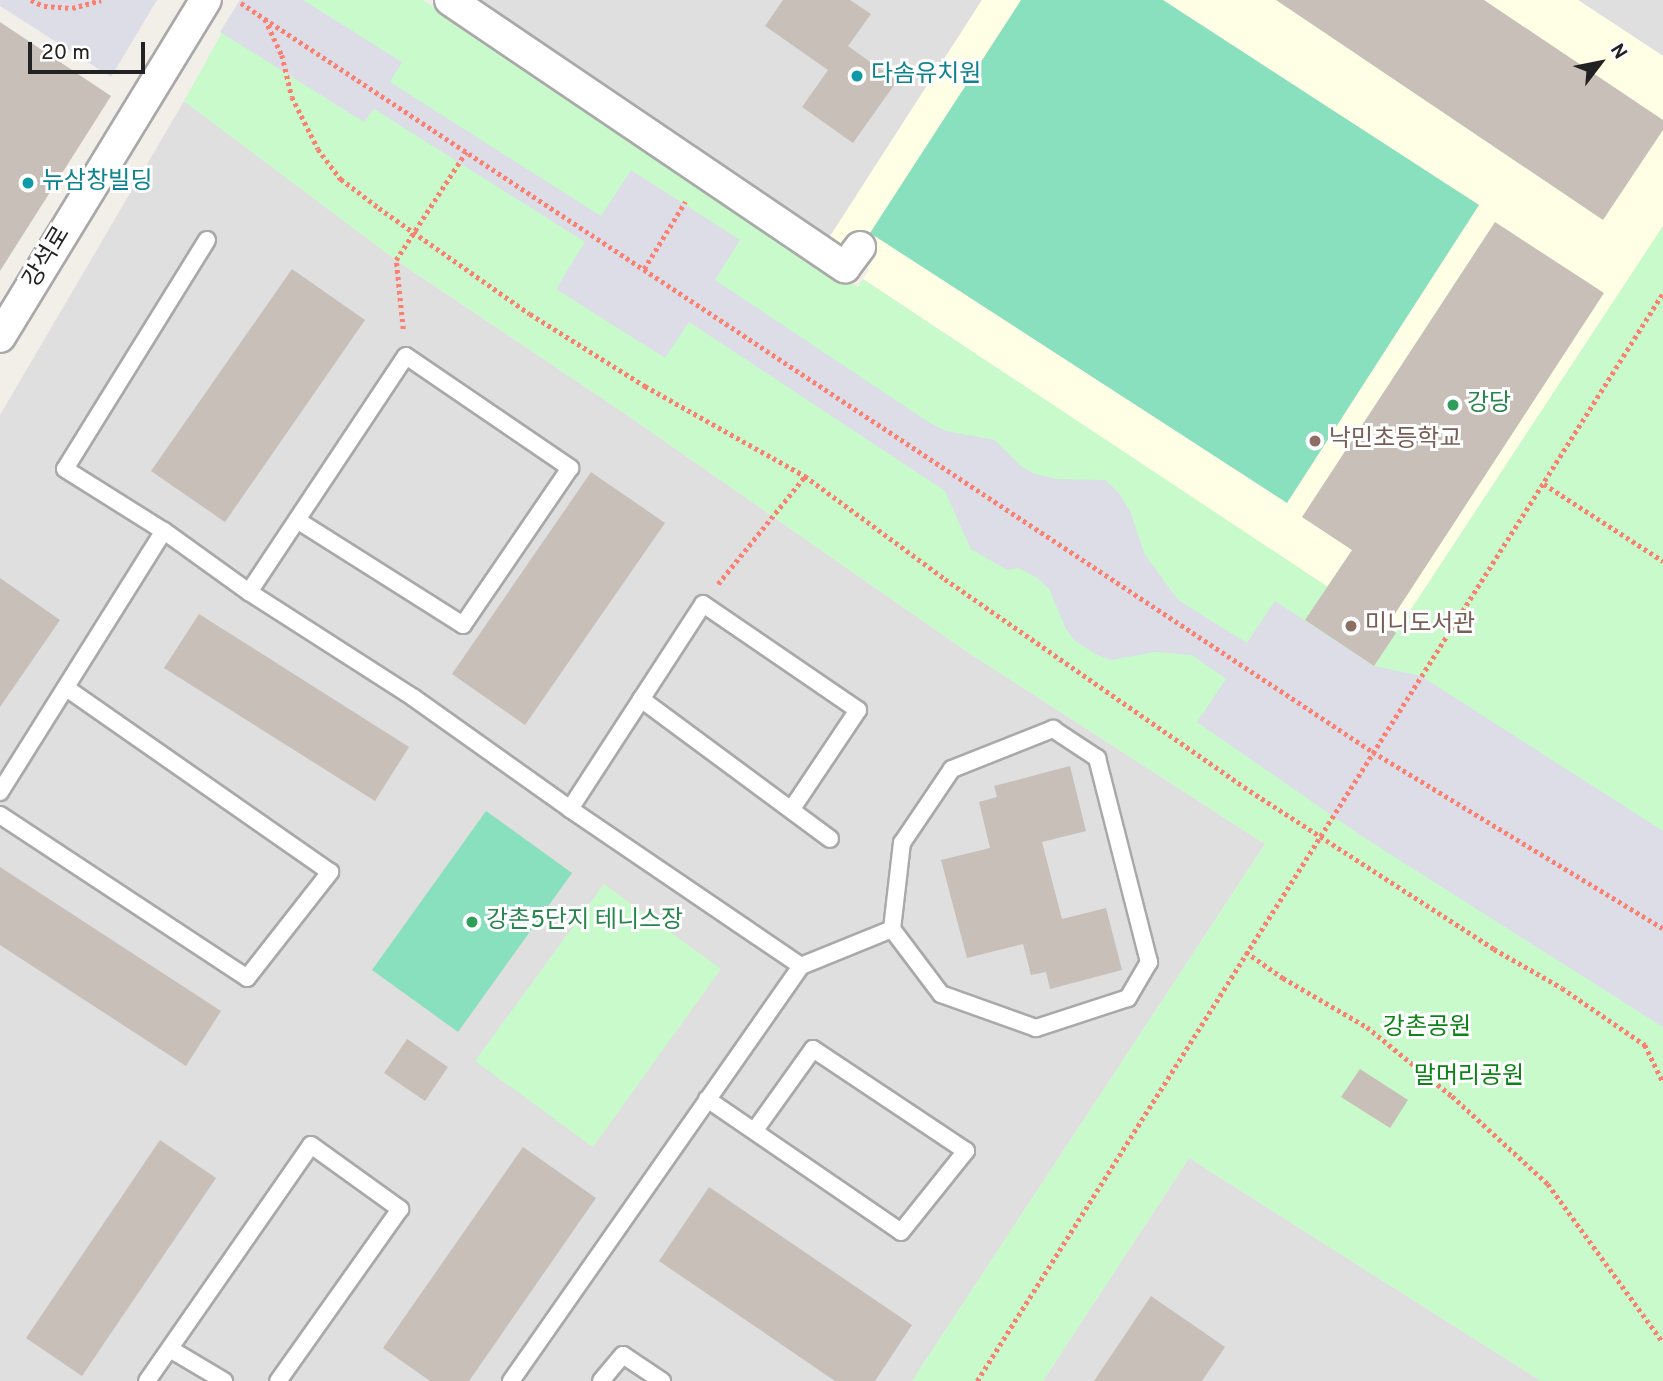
<!DOCTYPE html>
<meta charset="utf-8">
<style>
body{margin:0}
#map{position:relative;width:1663px;height:1381px;overflow:hidden;background:#f2efe9;font-family:Overpass,"Noto Sans KR",sans-serif}
div>[style]{position:absolute}
.residential>*{inset:0;background:#e0dfdf}
.education>*{inset:0;background:#ffffe5}
.park>*{inset:0;background:#c8facc}
.pitch>*{inset:0;background:#88e0be}
.plaza>*{inset:0;background:#dddde8}
.building>*{inset:0;background:#c7bfb8}
.path>*{height:4.5px;margin-top:-2.25px;transform-origin:0;background:repeating-linear-gradient(90deg,#fa8072 0 3.5px,transparent 0 7px)}
.roads{filter:drop-shadow(2px 0 #a9a9a9) drop-shadow(-2px 0 #a9a9a9) drop-shadow(0 2px #a9a9a9) drop-shadow(0 -2px #a9a9a9)}
.lane>*{height:16px;margin:-8px;padding:0 8px;transform-origin:8px;border-radius:8px;background:#fff}
.street>*{height:30px;margin:-15px;padding:0 15px;transform-origin:15px;border-radius:15px;background:#fff}
.dots>*{width:19px;height:19px;translate:-50% -50%;box-sizing:border-box;border:4px solid #fff;border-radius:50%}
span{translate:-50% -50%;white-space:nowrap;text-align:center;line-height:1.15;-webkit-text-stroke:6px #fff;paint-order:stroke}
.culture-label{font-size:24px;color:#0d838f}
.left{translate:0 -50%;text-align:left}
.street-label{font-size:24px;color:#222}
.leisure-label{font-size:24px;color:#27864d}
.education-label{font-size:24px;color:#785e54}
.park-label{font-size:24px;color:#0c8416}
.north{position:absolute;left:1565px;top:28px;width:70px;height:70px;-webkit-text-stroke:5px #fff;paint-order:stroke;rotate:58deg;font-size:19px;font-weight:700;line-height:28px;text-align:center;color:#222}
.north::after{content:'';display:block;margin:auto;width:24px;height:32px;background:#222;clip-path:polygon(50% 0,100% 100%,50% 72%,0 100%)}
.scale{position:absolute;left:28px;top:42px;width:117px;height:32px;box-sizing:border-box;border:4px solid #222;border-top:0;padding-left:9px;font-size:21px;line-height:24px;white-space:nowrap;color:#222;-webkit-text-stroke:5px #fff;paint-order:stroke}
</style>
<div id="map">
<div class="residential">
<div style="clip-path:polygon(480px 0,982px 0,827px 241px)"></div>
<div style="clip-path:polygon(1578px 0,1663px 0,1663px 56px)"></div>
<div style="clip-path:polygon(184px 101px,396px 260px,627px 415px,969px 653px,1265px 844px,912px 1381px,0 1381px,0 415px)"></div>
<div style="clip-path:polygon(1189px 1158px,1541px 1381px,1043px 1381px)"></div>
</div>
<div class="education">
<div style="clip-path:polygon(982px 0,1578px 0,1663px 56px,1663px 226px,1396px 633px,863px 279px,869px 270px,827px 241px)"></div>
</div>
<div class="park">
<div style="clip-path:polygon(240px 0,423px 0,858px 287px,863px 279px,1396px 632px,1663px 226px,1663px 1381px,1541px 1381px,1189px 1158px,1043px 1381px,912px 1381px,1265px 844px,969px 653px,627px 415px,396px 260px,184px 101px)"></div>
<div style="clip-path:polygon(604px 884px,721px 969px,593px 1147px,475px 1061px)"></div>
</div>
<div class="pitch">
<div style="clip-path:polygon(1021px 0,1163px 0,1479px 205px,1287px 503px,870px 233px)"></div>
<div style="clip-path:polygon(486px 811px,572px 873px,458px 1032px,372px 970px)"></div>
</div>
<div class="plaza">
<div style="clip-path:polygon(0 0,157px 0,111px 77px,0 6px)"></div>
<div style="clip-path:polygon(240px 0,303px 0,402px 62px,390px 82px,601px 216px,631px 170px,740px 240px,715px 280px,930px 423px,946px 431px,995px 440px,1022px 467px,1035px 474px,1057px 479px,1105px 480px,1118px 492px,1130px 511px,1144px 553px,1178px 600px,1247px 643px,1275px 601px,1374px 666px,1421px 676px,1663px 831px,1663px 1027px,1363px 837px,1197px 722px,1226px 679px,1192px 655px,1155px 652px,1111px 660px,1097px 655px,1074px 640px,1066px 629px,1049px 589px,1036px 577px,1018px 568px,1007px 570px,971px 549px,945px 491px,689px 322px,665px 358px,556px 289px,585px 242px,374px 109px,364px 122px,220px 32px)"></div>
</div>
<div class="building">
<div style="clip-path:polygon(783px 0,850px 0,871px 14px,848px 46px,897px 81px,853px 143px,802px 107px,828px 70px,765px 26px)"></div>
<div style="clip-path:polygon(1276px 0,1484px 0,1663px 120px,1663px 130px,1603px 220px)"></div>
<div style="clip-path:polygon(0 22px,111px 96px,0 271px)"></div>
<div style="clip-path:polygon(1495px 222px,1604px 293px,1387px 626px,1396px 633px,1374px 666px,1305px 620px,1352px 550px,1302px 517px)"></div>
<div style="clip-path:polygon(292px 269px,365px 320px,225px 522px,151px 471px)"></div>
<div style="clip-path:polygon(591px 472px,665px 523px,525px 725px,452px 674px)"></div>
<div style="clip-path:polygon(0 578px,60px 620px,0 707px)"></div>
<div style="clip-path:polygon(199px 614px,409px 747px,375px 801px,164px 668px)"></div>
<div style="clip-path:polygon(1070px 766px,1086px 831px,1042px 842px,1062px 919px,1106px 908px,1122px 970px,1050px 989px,1046px 972px,1031px 975px,1023px 944px,967px 958px,941px 860px,990px 848px,979px 802px,997px 797px,994px 786px)"></div>
<div style="clip-path:polygon(0 867px,221px 1011px,186px 1066px,0 945px)"></div>
<div style="clip-path:polygon(407px 1039px,448px 1067px,425px 1101px,384px 1073px)"></div>
<div style="clip-path:polygon(1360px 1069px,1408px 1100px,1390px 1128px,1341px 1097px)"></div>
<div style="clip-path:polygon(160px 1140px,216px 1178px,82px 1376px,26px 1338px)"></div>
<div style="clip-path:polygon(523px 1147px,596px 1198px,469px 1381px,430px 1381px,383px 1348px)"></div>
<div style="clip-path:polygon(709px 1187px,912px 1325px,875px 1381px,835px 1381px,659px 1261px)"></div>
<div style="clip-path:polygon(1151px 1296px,1225px 1347px,1202px 1381px,1094px 1381px)"></div>
</div>
<div class="path">
<div style="left:31px;top:0;width:14px;rotate:25deg"></div>
<div style="left:44px;top:6px;width:28px;rotate:4deg"></div>
<div style="left:72px;top:8px;width:30px;rotate:-15deg"></div>
<div style="left:241px;top:3px;width:1357px;rotate:33.49deg"></div>
<div style="left:1373px;top:752px;width:339px;rotate:31.3deg"></div>
<div style="left:265px;top:19px;width:40px;rotate:65deg"></div>
<div style="left:282px;top:55px;width:43px;rotate:76.6deg"></div>
<div style="left:292px;top:97px;width:58px;rotate:63.4deg"></div>
<div style="left:318px;top:149px;width:38px;rotate:53deg"></div>
<div style="left:341px;top:179px;width:48px;rotate:37.3deg"></div>
<div style="left:379px;top:208px;width:184px;rotate:35.1deg"></div>
<div style="left:530px;top:314px;width:136px;rotate:32.1deg"></div>
<div style="left:645px;top:386px;width:184px;rotate:29.4deg"></div>
<div style="left:805px;top:476px;width:174px;rotate:36.3deg"></div>
<div style="left:945px;top:579px;width:364px;rotate:34.8deg"></div>
<div style="left:1244px;top:787px;width:298px;rotate:32.9deg"></div>
<div style="left:1494px;top:949px;width:78px;rotate:29.8deg"></div>
<div style="left:1562px;top:988px;width:101px;rotate:34.5deg"></div>
<div style="left:1645px;top:1045px;width:41px;rotate:64.1deg"></div>
<div style="left:644px;top:269px;width:79px;rotate:-58.5deg"></div>
<div style="left:403px;top:329px;width:69px;rotate:-95.8deg"></div>
<div style="left:396px;top:260px;width:129px;rotate:-57.1deg"></div>
<div style="left:1544px;top:484px;width:142px;rotate:32.9deg"></div>
<div style="left:718px;top:584px;width:139px;rotate:-51.1deg"></div>
<div style="left:1246px;top:952px;width:45px;rotate:35.1deg"></div>
<div style="left:1283px;top:978px;width:97px;rotate:30.3deg"></div>
<div style="left:1367px;top:1027px;width:109px;rotate:39.1deg"></div>
<div style="left:1452px;top:1096px;width:130px;rotate:42.5deg"></div>
<div style="left:1548px;top:1184px;width:195px;rotate:54deg"></div>
<div style="left:977px;top:1381px;width:1286px;rotate:-57.77deg"></div>
</div>
<div class="roads">
<div class="lane">
<div style="left:207px;top:240px;width:269px;rotate:121.8deg"></div>
<div style="left:65px;top:469px;width:117px;rotate:32.1deg"></div>
<div style="left:164px;top:531px;width:105px;rotate:35.7deg"></div>
<div style="left:249px;top:592px;width:196px;rotate:32.7deg"></div>
<div style="left:414px;top:698px;width:191px;rotate:35.4deg"></div>
<div style="left:570px;top:809px;width:244px;rotate:-57deg"></div>
<div style="left:703px;top:604px;width:188px;rotate:34.4deg"></div>
<div style="left:858px;top:710px;width:120px;rotate:123.8deg"></div>
<div style="left:249px;top:592px;width:283px;rotate:-56.4deg"></div>
<div style="left:406px;top:356px;width:199px;rotate:34.3deg"></div>
<div style="left:570px;top:468px;width:190px;rotate:124.3deg"></div>
<div style="left:463px;top:625px;width:196px;rotate:-147.7deg"></div>
<div style="left:641px;top:699px;width:235px;rotate:36.5deg"></div>
<div style="left:1053px;top:729px;width:53px;rotate:33.4deg"></div>
<div style="left:1097px;top:758px;width:211px;rotate:75.7deg"></div>
<div style="left:1149px;top:962px;width:42px;rotate:120.3deg"></div>
<div style="left:1128px;top:998px;width:97px;rotate:161.9deg"></div>
<div style="left:1036px;top:1028px;width:101px;rotate:-160.3deg"></div>
<div style="left:941px;top:994px;width:81px;rotate:-127deg"></div>
<div style="left:892px;top:929px;width:87px;rotate:-83.4deg"></div>
<div style="left:902px;top:843px;width:89px;rotate:-56deg"></div>
<div style="left:952px;top:769px;width:109px;rotate:-21.6deg"></div>
<div style="left:0;top:792px;width:308px;rotate:-57.9deg"></div>
<div style="left:0;top:815px;width:296px;rotate:33.4deg"></div>
<div style="left:247px;top:978px;width:135px;rotate:-51.9deg"></div>
<div style="left:330px;top:872px;width:322px;rotate:-145.1deg"></div>
<div style="left:801px;top:966px;width:98px;rotate:-22.1deg"></div>
<div style="left:707px;top:1099px;width:235px;rotate:34.4deg"></div>
<div style="left:901px;top:1232px;width:104px;rotate:-51.3deg"></div>
<div style="left:966px;top:1151px;width:184px;rotate:-146.3deg"></div>
<div style="left:813px;top:1049px;width:100px;rotate:125.6deg"></div>
<div style="left:170px;top:1349px;width:63px;rotate:30.7deg"></div>
<div style="left:147px;top:1381px;width:287px;rotate:-55.2deg"></div>
<div style="left:311px;top:1145px;width:110px;rotate:35.7deg"></div>
<div style="left:400px;top:1209px;width:211px;rotate:125.3deg"></div>
<div style="left:511px;top:1381px;width:506px;rotate:-55.05deg"></div>
<div style="left:801px;top:966px;width:279px;rotate:-145.8deg"></div>
<div style="left:601px;top:1381px;width:34px;rotate:-50deg"></div>
<div style="left:623px;top:1355px;width:47px;rotate:33.7deg"></div>
</div>
<div class="street">
<div style="left:450px;top:0;width:477px;rotate:34.1deg"></div>
<div style="left:845px;top:267px;width:25px;rotate:-53deg"></div>
<div style="left:0;top:337px;width:395px;rotate:-58.6deg"></div>
</div>
</div>
<div class="dots">
<div style="left:857px;top:76px;background:#0f9aa8"></div>
<div style="left:28px;top:183px;background:#0f9aa8"></div>
<div style="left:1453px;top:405px;background:#2e9e5b"></div>
<div style="left:1315px;top:441px;background:#8d6e63"></div>
<div style="left:1351px;top:626px;background:#8d6e63"></div>
<div style="left:472px;top:922px;background:#2e9e5b"></div>
</div>
<div class="culture-label">
<span class="left" style="left:871px;top:76px">다솜유치원</span>
<span class="left" style="left:42px;top:183px">뉴삼창빌딩</span>
</div>
<div class="street-label">
<span style="left:48px;top:258px;rotate:-59deg">강석로</span>
</div>
<div class="leisure-label">
<span class="left" style="left:1467px;top:405px">강당</span>
<span class="left" style="left:486px;top:922px">강촌5단지 테니스장</span>
</div>
<div class="education-label">
<span class="left" style="left:1329px;top:441px">낙민초등학교</span>
<span class="left" style="left:1365px;top:626px">미니도서관</span>
</div>
<div class="park-label">
<span style="left:1427px;top:1029px">강촌공원</span>
<span style="left:1469px;top:1078px">말머리공원</span>
</div>
<div class="north">N</div>
<div class="scale">20 m</div>
</div>
